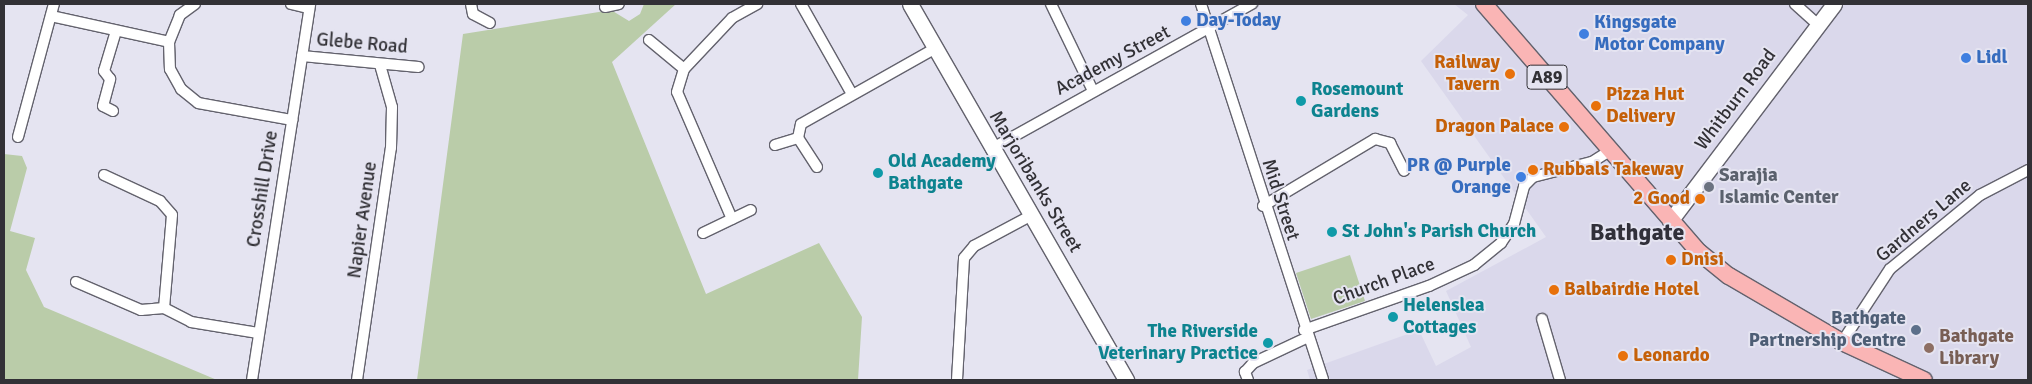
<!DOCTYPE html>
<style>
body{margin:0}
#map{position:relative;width:2032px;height:384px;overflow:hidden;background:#e5e4f1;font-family:Signika,sans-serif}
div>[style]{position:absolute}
.built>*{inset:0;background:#dad8eb}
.green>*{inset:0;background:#bacca9}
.roads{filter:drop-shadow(1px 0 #63626d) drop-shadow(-1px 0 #63626d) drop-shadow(0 1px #63626d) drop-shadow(0 -1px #63626d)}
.street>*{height:10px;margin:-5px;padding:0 5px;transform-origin:5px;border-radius:5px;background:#fff}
.secondary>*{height:15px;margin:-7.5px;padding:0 7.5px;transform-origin:7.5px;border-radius:7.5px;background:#fff}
.primary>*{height:16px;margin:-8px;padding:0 8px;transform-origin:8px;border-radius:8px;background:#fab5b5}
.dots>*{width:14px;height:14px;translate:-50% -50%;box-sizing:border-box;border:2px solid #e5e4f1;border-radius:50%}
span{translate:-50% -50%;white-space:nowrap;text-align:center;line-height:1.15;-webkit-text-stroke:4px #e5e4f1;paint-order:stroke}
.shield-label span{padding:1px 4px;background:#e5e4f1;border:1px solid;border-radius:4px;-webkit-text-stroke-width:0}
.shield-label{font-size:18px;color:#323136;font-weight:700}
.shop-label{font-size:19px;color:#366cbe;font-weight:700}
.left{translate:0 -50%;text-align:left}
.right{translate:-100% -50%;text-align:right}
.street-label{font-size:19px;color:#323136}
.food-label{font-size:19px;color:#c56008;font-weight:700}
.culture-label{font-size:19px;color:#0d838f;font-weight:700}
.worship-label{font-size:19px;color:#5b616d;font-weight:700}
.service-label{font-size:19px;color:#4e5e75;font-weight:700}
.education-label{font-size:19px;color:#785e54;font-weight:700}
.district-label{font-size:24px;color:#31303a;font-weight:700}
.frame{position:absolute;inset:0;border:5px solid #323136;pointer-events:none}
</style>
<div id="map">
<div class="built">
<div style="clip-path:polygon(1454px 4px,2028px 4px,2028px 380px,1310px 380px,1307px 370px,1419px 330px,1436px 366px,1471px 347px,1446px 291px,1546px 237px,1421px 61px,1468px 15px)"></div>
</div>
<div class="green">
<div style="clip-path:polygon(644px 4px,676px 4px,612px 62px,706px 294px,819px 243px,862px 317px,858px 380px,417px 380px,463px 34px,611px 10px,629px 21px,640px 14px)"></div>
<div style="clip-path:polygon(4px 154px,22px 156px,27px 168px,10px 231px,35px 238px,26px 270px,44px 307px,217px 380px,4px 380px)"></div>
<div style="clip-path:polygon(1350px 255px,1365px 301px,1311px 319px,1296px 273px)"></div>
</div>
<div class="roads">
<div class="street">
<div style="left:195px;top:4px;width:19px;rotate:144deg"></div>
<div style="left:180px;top:15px;width:29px;rotate:112deg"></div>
<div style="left:169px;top:42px;width:27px;rotate:88deg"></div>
<div style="left:170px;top:69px;width:23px;rotate:61deg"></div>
<div style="left:181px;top:89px;width:22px;rotate:39deg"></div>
<div style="left:198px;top:103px;width:96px;rotate:10.3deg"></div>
<div style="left:291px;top:4px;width:18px;rotate:13deg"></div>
<div style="left:471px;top:4px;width:10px;rotate:79deg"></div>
<div style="left:473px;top:14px;width:19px;rotate:28deg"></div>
<div style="left:801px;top:4px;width:103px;rotate:60.5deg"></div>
<div style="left:1051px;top:4px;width:97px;rotate:64.2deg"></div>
<div style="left:1201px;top:4px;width:395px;rotate:72deg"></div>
<div style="left:1795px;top:4px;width:31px;rotate:42deg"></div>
<div style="left:605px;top:7px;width:14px;rotate:-12deg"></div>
<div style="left:51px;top:16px;width:121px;rotate:12.4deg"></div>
<div style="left:649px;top:40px;width:45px;rotate:39.6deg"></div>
<div style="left:302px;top:56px;width:117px;rotate:5.4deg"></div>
<div style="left:113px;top:111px;width:11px;rotate:-153deg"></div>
<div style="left:103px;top:106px;width:28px;rotate:-75deg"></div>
<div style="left:110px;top:79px;width:10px;rotate:-127deg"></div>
<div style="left:104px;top:71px;width:42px;rotate:-73.3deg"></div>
<div style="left:18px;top:137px;width:138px;rotate:-74.9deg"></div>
<div style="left:775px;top:145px;width:24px;rotate:-17deg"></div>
<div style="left:991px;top:149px;width:299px;rotate:-29.1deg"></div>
<div style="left:817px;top:167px;width:35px;rotate:-123deg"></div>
<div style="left:798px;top:138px;width:14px;rotate:-78deg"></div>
<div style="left:801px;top:124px;width:155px;rotate:-29.4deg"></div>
<div style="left:104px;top:175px;width:62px;rotate:24.9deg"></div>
<div style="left:160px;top:201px;width:18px;rotate:49deg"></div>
<div style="left:172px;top:215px;width:93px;rotate:94.9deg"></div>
<div style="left:164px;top:308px;width:30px;rotate:27deg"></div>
<div style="left:191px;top:322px;width:68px;rotate:9.3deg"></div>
<div style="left:1263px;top:206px;width:131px;rotate:-30.9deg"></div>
<div style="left:1375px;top:139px;width:16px;rotate:15deg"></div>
<div style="left:1390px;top:143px;width:31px;rotate:63deg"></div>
<div style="left:732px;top:219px;width:138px;rotate:-113.4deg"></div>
<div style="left:677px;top:92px;width:24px;rotate:-73deg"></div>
<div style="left:684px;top:69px;width:70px;rotate:-46.7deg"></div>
<div style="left:732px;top:18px;width:29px;rotate:-29deg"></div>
<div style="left:703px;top:233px;width:53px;rotate:-25.6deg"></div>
<div style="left:76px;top:282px;width:71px;rotate:23.3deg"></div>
<div style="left:141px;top:310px;width:23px;rotate:-5deg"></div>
<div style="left:1542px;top:319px;width:64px;rotate:73.6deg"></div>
<div style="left:1304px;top:330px;width:133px;rotate:-19.4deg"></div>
<div style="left:1429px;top:286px;width:50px;rotate:-25deg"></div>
<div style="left:1474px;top:265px;width:35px;rotate:-39deg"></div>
<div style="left:1501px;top:243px;width:23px;rotate:-56deg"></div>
<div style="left:1514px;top:224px;width:39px;rotate:-75deg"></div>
<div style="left:1524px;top:186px;width:13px;rotate:-45deg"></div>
<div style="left:1533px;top:177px;width:61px;rotate:-14.3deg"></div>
<div style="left:1592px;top:162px;width:22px;rotate:-32deg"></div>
<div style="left:1842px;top:342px;width:87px;rotate:-56.7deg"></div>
<div style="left:1890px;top:269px;width:117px;rotate:-39.4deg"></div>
<div style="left:1980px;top:195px;width:54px;rotate:-27.5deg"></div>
<div style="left:252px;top:380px;width:380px;rotate:-81.2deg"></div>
<div style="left:357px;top:380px;width:234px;rotate:-81.7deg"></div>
<div style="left:391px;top:148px;width:41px;rotate:-88.6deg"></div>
<div style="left:392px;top:107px;width:44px;rotate:-105.9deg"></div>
<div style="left:957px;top:380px;width:122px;rotate:-86.7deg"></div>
<div style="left:964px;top:258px;width:16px;rotate:-50deg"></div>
<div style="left:974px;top:246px;width:66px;rotate:-28.1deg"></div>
<div style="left:1248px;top:380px;width:9px;rotate:-111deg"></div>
<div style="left:1245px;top:372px;width:12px;rotate:-48deg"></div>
<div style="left:1253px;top:363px;width:59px;rotate:-25.3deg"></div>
</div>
<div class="secondary">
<div style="left:910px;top:4px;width:434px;rotate:60.1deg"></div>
<div style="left:1670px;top:221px;width:272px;rotate:-52.9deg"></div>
</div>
<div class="primary">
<div style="left:1484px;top:4px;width:328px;rotate:49.1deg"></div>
<div style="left:1699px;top:252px;width:38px;rotate:39deg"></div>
<div style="left:1729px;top:276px;width:131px;rotate:30.3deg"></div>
<div style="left:1842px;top:342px;width:90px;rotate:24.9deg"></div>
</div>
</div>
<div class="dots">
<div style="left:1186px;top:21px;background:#3f7fe0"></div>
<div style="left:1584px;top:34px;background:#3f7fe0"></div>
<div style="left:1966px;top:58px;background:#3f7fe0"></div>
<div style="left:1510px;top:74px;background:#e8710a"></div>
<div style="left:1301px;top:101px;background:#0f9aa8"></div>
<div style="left:1596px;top:106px;background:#e8710a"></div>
<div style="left:1564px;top:127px;background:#e8710a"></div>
<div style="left:1533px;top:170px;background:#e8710a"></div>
<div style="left:878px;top:173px;background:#0f9aa8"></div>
<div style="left:1521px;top:177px;background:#3f7fe0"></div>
<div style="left:1709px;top:187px;background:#6b7280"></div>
<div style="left:1700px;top:199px;background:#e8710a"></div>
<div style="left:1332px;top:232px;background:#0f9aa8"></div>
<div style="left:1671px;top:260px;background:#e8710a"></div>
<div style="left:1554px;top:290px;background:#e8710a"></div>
<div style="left:1393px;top:317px;background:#0f9aa8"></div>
<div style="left:1916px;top:330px;background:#5c6f8a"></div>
<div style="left:1268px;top:343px;background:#0f9aa8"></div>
<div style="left:1929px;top:348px;background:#8d6e63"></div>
<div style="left:1623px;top:356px;background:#e8710a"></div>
</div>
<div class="shield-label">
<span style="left:1547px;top:77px">A89</span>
</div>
<div class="shop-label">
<span class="left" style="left:1196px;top:21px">Day-Today</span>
<span class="left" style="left:1594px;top:34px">Kingsgate<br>Motor Company</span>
<span class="left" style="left:1976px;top:58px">Lidl</span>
<span class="right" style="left:1511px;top:177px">PR @ Purple<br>Orange</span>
</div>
<div class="street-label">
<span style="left:362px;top:44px;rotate:5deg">Glebe Road</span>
<span style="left:1113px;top:61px;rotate:-28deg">Academy Street</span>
<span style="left:1736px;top:100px;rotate:-53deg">Whitburn Road</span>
<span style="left:1035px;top:182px;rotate:59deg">Marjoribanks Street</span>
<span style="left:263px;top:189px;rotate:-81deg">Crosshill Drive</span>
<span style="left:1280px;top:200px;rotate:72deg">Mid Street</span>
<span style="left:363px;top:220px;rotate:-82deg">Napier Avenue</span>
<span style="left:1924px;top:221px;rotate:-40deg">Gardners Lane</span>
<span style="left:1384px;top:282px;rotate:-20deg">Church Place</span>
</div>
<div class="food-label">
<span class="right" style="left:1500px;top:74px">Railway<br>Tavern</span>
<span class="left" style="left:1606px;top:106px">Pizza Hut<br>Delivery</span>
<span class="right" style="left:1554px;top:127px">Dragon Palace</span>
<span class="left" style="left:1543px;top:170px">Rubbals Takeway</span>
<span class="right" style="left:1690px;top:199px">2 Good</span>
<span class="left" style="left:1681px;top:260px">Dnisi</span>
<span class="left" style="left:1564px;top:290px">Balbairdie Hotel</span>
<span class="left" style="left:1633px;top:356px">Leonardo</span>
</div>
<div class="culture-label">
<span class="left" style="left:1311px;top:101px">Rosemount<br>Gardens</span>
<span class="left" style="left:888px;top:173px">Old Academy<br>Bathgate</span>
<span class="left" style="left:1342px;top:232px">St John's Parish Church</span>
<span class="left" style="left:1403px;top:317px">Helenslea<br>Cottages</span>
<span class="right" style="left:1258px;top:343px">The Riverside<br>Veterinary Practice</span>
</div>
<div class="worship-label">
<span class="left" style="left:1719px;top:187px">Sarajia<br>Islamic Center</span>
</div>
<div class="service-label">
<span class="right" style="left:1906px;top:330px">Bathgate<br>Partnership Centre</span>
</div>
<div class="education-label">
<span class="left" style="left:1939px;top:348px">Bathgate<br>Library</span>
</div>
<div class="district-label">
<span style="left:1637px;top:233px">Bathgate</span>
</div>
<div class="frame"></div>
</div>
